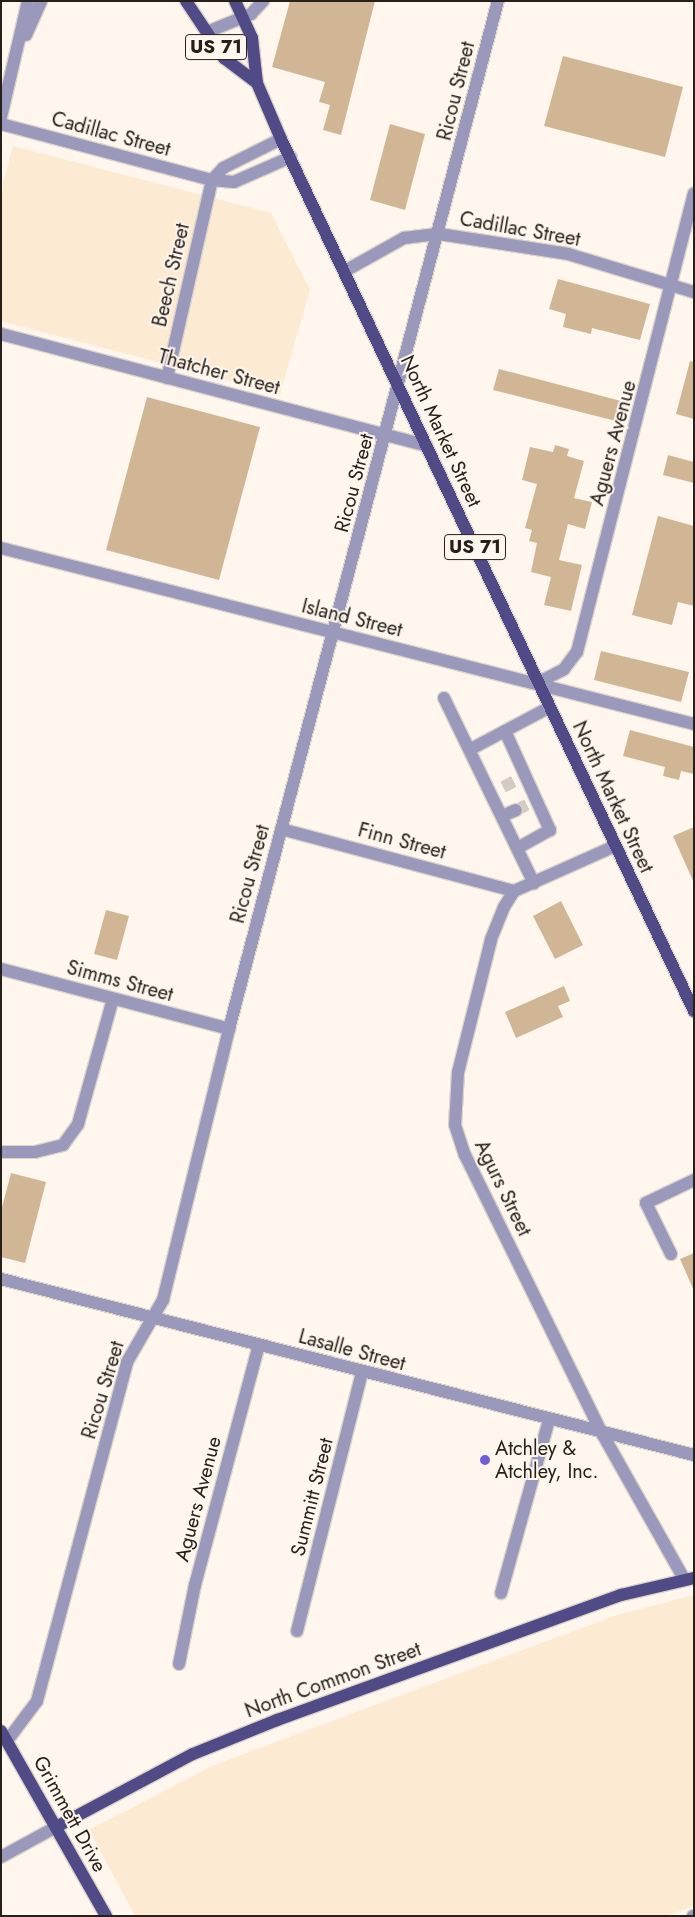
<!DOCTYPE html>
<style>
body{margin:0}
#map{position:relative;width:695px;height:1917px;overflow:hidden;background:#fff6ed;font-family:Jost,sans-serif}
div>[style]{position:absolute}
.built>*{inset:0;background:#fdead3}
.building>*{inset:0;background:#d1b696}
.minor-tunnel>*{height:12px;margin-top:-6px;transform-origin:0;background:repeating-linear-gradient(90deg,#d4cbc3 0 12px,transparent 0 18px)}
.roads{filter:drop-shadow(1px 0 #dcd4cb) drop-shadow(-1px 0 #dcd4cb) drop-shadow(0 1px #dcd4cb) drop-shadow(0 -1px #dcd4cb)}
.minor>*{height:12px;margin:-6px;padding:0 6px;transform-origin:6px;border-radius:6px;background:#9a99bc}
.major>*{height:12px;margin:-6px;padding:0 6px;transform-origin:6px;border-radius:6px;background:#504a86}
.dots>*{width:14px;height:14px;translate:-50% -50%;box-sizing:border-box;border:2px solid #fff6ed;border-radius:50%}
span{translate:-50% -50%;white-space:nowrap;text-align:center;line-height:1.15;-webkit-text-stroke:4px #fff6ed;paint-order:stroke}
.shield-label span{padding:1px 4px;background:#fff6ed;border:1px solid;border-radius:4px;-webkit-text-stroke-width:0}
.shield-label{font-size:19px;color:#26201b;font-weight:700}
.street-label{font-size:20px;color:#26201b}
.poi-label{font-size:20px;color:#26201b}
.left{translate:0 -50%;text-align:left}
.frame{position:absolute;inset:0;border:2px solid #26201b;pointer-events:none}
</style>
<div id="map">
<div class="built">
<div style="clip-path:polygon(13px 146px,271px 213px,310px 290px,280px 394px,1px 321px,1px 191px)"></div>
<div style="clip-path:polygon(694px 1595px,694px 1906px,666px 1916px,135px 1916px,89px 1830px,214px 1765px,617px 1615px)"></div>
</div>
<div class="building">
<div style="clip-path:polygon(290px 1px,375px 1px,341px 135px,323px 130px,330px 105px,319px 102px,325px 82px,272px 67px)"></div>
<div style="clip-path:polygon(563px 56px,683px 87px,665px 157px,544px 126px)"></div>
<div style="clip-path:polygon(390px 124px,425px 134px,405px 210px,370px 200px)"></div>
<div style="clip-path:polygon(558px 279px,650px 304px,640px 340px,592px 328px,591px 334px,563px 327px,566px 314px,549px 309px)"></div>
<div style="clip-path:polygon(690px 361px,694px 362px,694px 419px,676px 414px)"></div>
<div style="clip-path:polygon(499px 369px,621px 401px,616px 421px,493px 390px)"></div>
<div style="clip-path:polygon(147px 397px,260px 427px,219px 580px,106px 550px)"></div>
<div style="clip-path:polygon(555px 445px,569px 449px,567px 456px,584px 461px,574px 498px,592px 502px,585px 529px,568px 524px,559px 560px,582px 565px,571px 611px,544px 605px,551px 577px,531px 572px,537px 543px,529px 541px,532px 530px,525px 528px,537px 484px,522px 480px,530px 447px,553px 452px)"></div>
<div style="clip-path:polygon(668px 455px,694px 462px,694px 483px,663px 475px)"></div>
<div style="clip-path:polygon(658px 516px,694px 526px,694px 606px,678px 602px,672px 625px,632px 615px)"></div>
<div style="clip-path:polygon(601px 651px,689px 672px,681px 702px,594px 680px)"></div>
<div style="clip-path:polygon(630px 730px,694px 747px,694px 774px,681px 771px,679px 780px,663px 776px,665px 767px,623px 756px)"></div>
<div style="clip-path:polygon(694px 827px,694px 883px,673px 836px)"></div>
<div style="clip-path:polygon(561px 901px,583px 945px,555px 959px,533px 916px)"></div>
<div style="clip-path:polygon(106px 910px,129px 916px,117px 960px,94px 954px)"></div>
<div style="clip-path:polygon(564px 986px,570px 1001px,558px 1006px,563px 1017px,516px 1038px,505px 1012px)"></div>
<div style="clip-path:polygon(11px 1173px,46px 1182px,25px 1263px,1px 1257px,1px 1211px)"></div>
<div style="clip-path:polygon(694px 1253px,694px 1291px,680px 1259px)"></div>
</div>
<div class="minor-tunnel">
<div style="left:503px;top:787px;width:16px;rotate:-27deg"></div>
<div style="left:516px;top:810px;width:14px;rotate:-25deg"></div>
</div>
<div class="roads">
<div class="minor">
<div style="left:207px;top:32px;width:48px;rotate:-22.2deg"></div>
<div style="left:251px;top:14px;width:18px;rotate:-47deg"></div>
<div style="left:26px;top:35px;width:37px;rotate:-66deg"></div>
<div style="left:1px;top:117px;width:119px;rotate:-76.9deg"></div>
<div style="left:1px;top:124px;width:218px;rotate:14.9deg"></div>
<div style="left:212px;top:180px;width:22px;rotate:5deg"></div>
<div style="left:234px;top:182px;width:62px;rotate:-23.7deg"></div>
<div style="left:212px;top:180px;width:16px;rotate:-47deg"></div>
<div style="left:223px;top:168px;width:65px;rotate:-26.6deg"></div>
<div style="left:345px;top:271px;width:68px;rotate:-29.2deg"></div>
<div style="left:404px;top:238px;width:35px;rotate:-7deg"></div>
<div style="left:439px;top:234px;width:131px;rotate:8.8deg"></div>
<div style="left:568px;top:254px;width:132px;rotate:16.8deg"></div>
<div style="left:1px;top:334px;width:440px;rotate:14.7deg"></div>
<div style="left:167px;top:378px;width:203px;rotate:-77.2deg"></div>
<div style="left:1px;top:548px;width:715px;rotate:14.25deg"></div>
<div style="left:539px;top:682px;width:28px;rotate:-27deg"></div>
<div style="left:564px;top:669px;width:21px;rotate:-53deg"></div>
<div style="left:577px;top:652px;width:473px;rotate:-75.7deg"></div>
<div style="left:444px;top:698px;width:206px;rotate:64.1deg"></div>
<div style="left:505px;top:731px;width:109px;rotate:65.6deg"></div>
<div style="left:550px;top:830px;width:37px;rotate:151deg"></div>
<div style="left:471px;top:749px;width:89px;rotate:-28deg"></div>
<div style="left:502px;top:816px;width:15px;rotate:-23deg"></div>
<div style="left:281px;top:829px;width:241px;rotate:14.9deg"></div>
<div style="left:615px;top:846px;width:111px;rotate:156deg"></div>
<div style="left:514px;top:891px;width:19px;rotate:122deg"></div>
<div style="left:504px;top:907px;width:35px;rotate:112deg"></div>
<div style="left:491px;top:940px;width:136px;rotate:104deg"></div>
<div style="left:458px;top:1072px;width:53px;rotate:93.2deg"></div>
<div style="left:455px;top:1125px;width:32px;rotate:72deg"></div>
<div style="left:465px;top:1155px;width:312px;rotate:63.8deg"></div>
<div style="left:603px;top:1435px;width:165px;rotate:60.6deg"></div>
<div style="left:1px;top:969px;width:236px;rotate:14.7deg"></div>
<div style="left:1px;top:1152px;width:34px"></div>
<div style="left:35px;top:1152px;width:29px;rotate:-14deg"></div>
<div style="left:63px;top:1145px;width:26px;rotate:-54deg"></div>
<div style="left:78px;top:1124px;width:130px;rotate:-74.4deg"></div>
<div style="left:671px;top:1254px;width:57px;rotate:-116.1deg"></div>
<div style="left:646px;top:1203px;width:53px;rotate:-25.6deg"></div>
<div style="left:1px;top:1279px;width:715px;rotate:14.25deg"></div>
<div style="left:501px;top:1593px;width:180px;rotate:-74.5deg"></div>
<div style="left:297px;top:1631px;width:267px;rotate:-75.9deg"></div>
<div style="left:179px;top:1664px;width:81px;rotate:-78.6deg"></div>
<div style="left:195px;top:1585px;width:248px;rotate:-75.1deg"></div>
<div style="left:7px;top:1741px;width:50px;rotate:-53.1deg"></div>
<div style="left:37px;top:1701px;width:351px;rotate:-75.1deg"></div>
<div style="left:127px;top:1362px;width:72px;rotate:-59.9deg"></div>
<div style="left:163px;top:1300px;width:279px;rotate:-76.3deg"></div>
<div style="left:229px;top:1029px;width:1063px;rotate:-75.34deg"></div>
<div style="left:1px;top:1857px;width:63px;rotate:-28.6deg"></div>
<div style="left:693px;top:1916px;width:1px"></div>
</div>
<div class="major">
<div style="left:186px;top:1px;width:69px;rotate:56.3deg"></div>
<div style="left:224px;top:58px;width:41px;rotate:37.1deg"></div>
<div style="left:235px;top:1px;width:41px;rotate:65.3deg"></div>
<div style="left:252px;top:38px;width:45px;rotate:83.7deg"></div>
<div style="left:257px;top:83px;width:61px;rotate:66.8deg"></div>
<div style="left:281px;top:139px;width:965px;rotate:64.66deg"></div>
<div style="left:1px;top:1731px;width:213px;rotate:60.4deg"></div>
<div style="left:56px;top:1827px;width:155px;rotate:-28.1deg"></div>
<div style="left:193px;top:1754px;width:91px;rotate:-22deg"></div>
<div style="left:277px;top:1720px;width:366px;rotate:-20deg"></div>
<div style="left:621px;top:1595px;width:75px;rotate:-13.1deg"></div>
</div>
</div>
<div class="dots">
<div style="left:485px;top:1460px;background:#705ed8"></div>
</div>
<div class="shield-label">
<span style="left:216px;top:47px">US 71</span>
<span style="left:475px;top:547px">US 71</span>
</div>
<div class="street-label">
<span style="left:456px;top:91px;rotate:-76deg">Ricou Street</span>
<span style="left:111px;top:134px;rotate:15deg">Cadillac Street</span>
<span style="left:520px;top:229px;rotate:10deg">Cadillac Street</span>
<span style="left:171px;top:275px;rotate:-77deg">Beech Street</span>
<span style="left:219px;top:372px;rotate:15deg">Thatcher Street</span>
<span style="left:441px;top:431px;rotate:65deg">North Market Street</span>
<span style="left:613px;top:443px;rotate:-75deg">Aguers Avenue</span>
<span style="left:354px;top:483px;rotate:-75deg">Ricou Street</span>
<span style="left:352px;top:618px;rotate:14deg">Island Street</span>
<span style="left:613px;top:797px;rotate:65deg">North Market Street</span>
<span style="left:402px;top:841px;rotate:15deg">Finn Street</span>
<span style="left:250px;top:874px;rotate:-75deg">Ricou Street</span>
<span style="left:120px;top:981px;rotate:15deg">Simms Street</span>
<span style="left:503px;top:1188px;rotate:64deg">Agurs Street</span>
<span style="left:352px;top:1350px;rotate:15deg">Lasalle Street</span>
<span style="left:103px;top:1390px;rotate:-73deg">Ricou Street</span>
<span style="left:312px;top:1497px;rotate:-76deg">Summitt Street</span>
<span style="left:198px;top:1499px;rotate:-75deg">Aguers Avenue</span>
<span style="left:333px;top:1680px;rotate:-20deg">North Common Street</span>
<span style="left:70px;top:1814px;rotate:61deg">Grimmett Drive</span>
</div>
<div class="poi-label">
<span class="left" style="left:495px;top:1460px">Atchley &amp;<br>Atchley, Inc.</span>
</div>
<div class="frame"></div>
</div>
